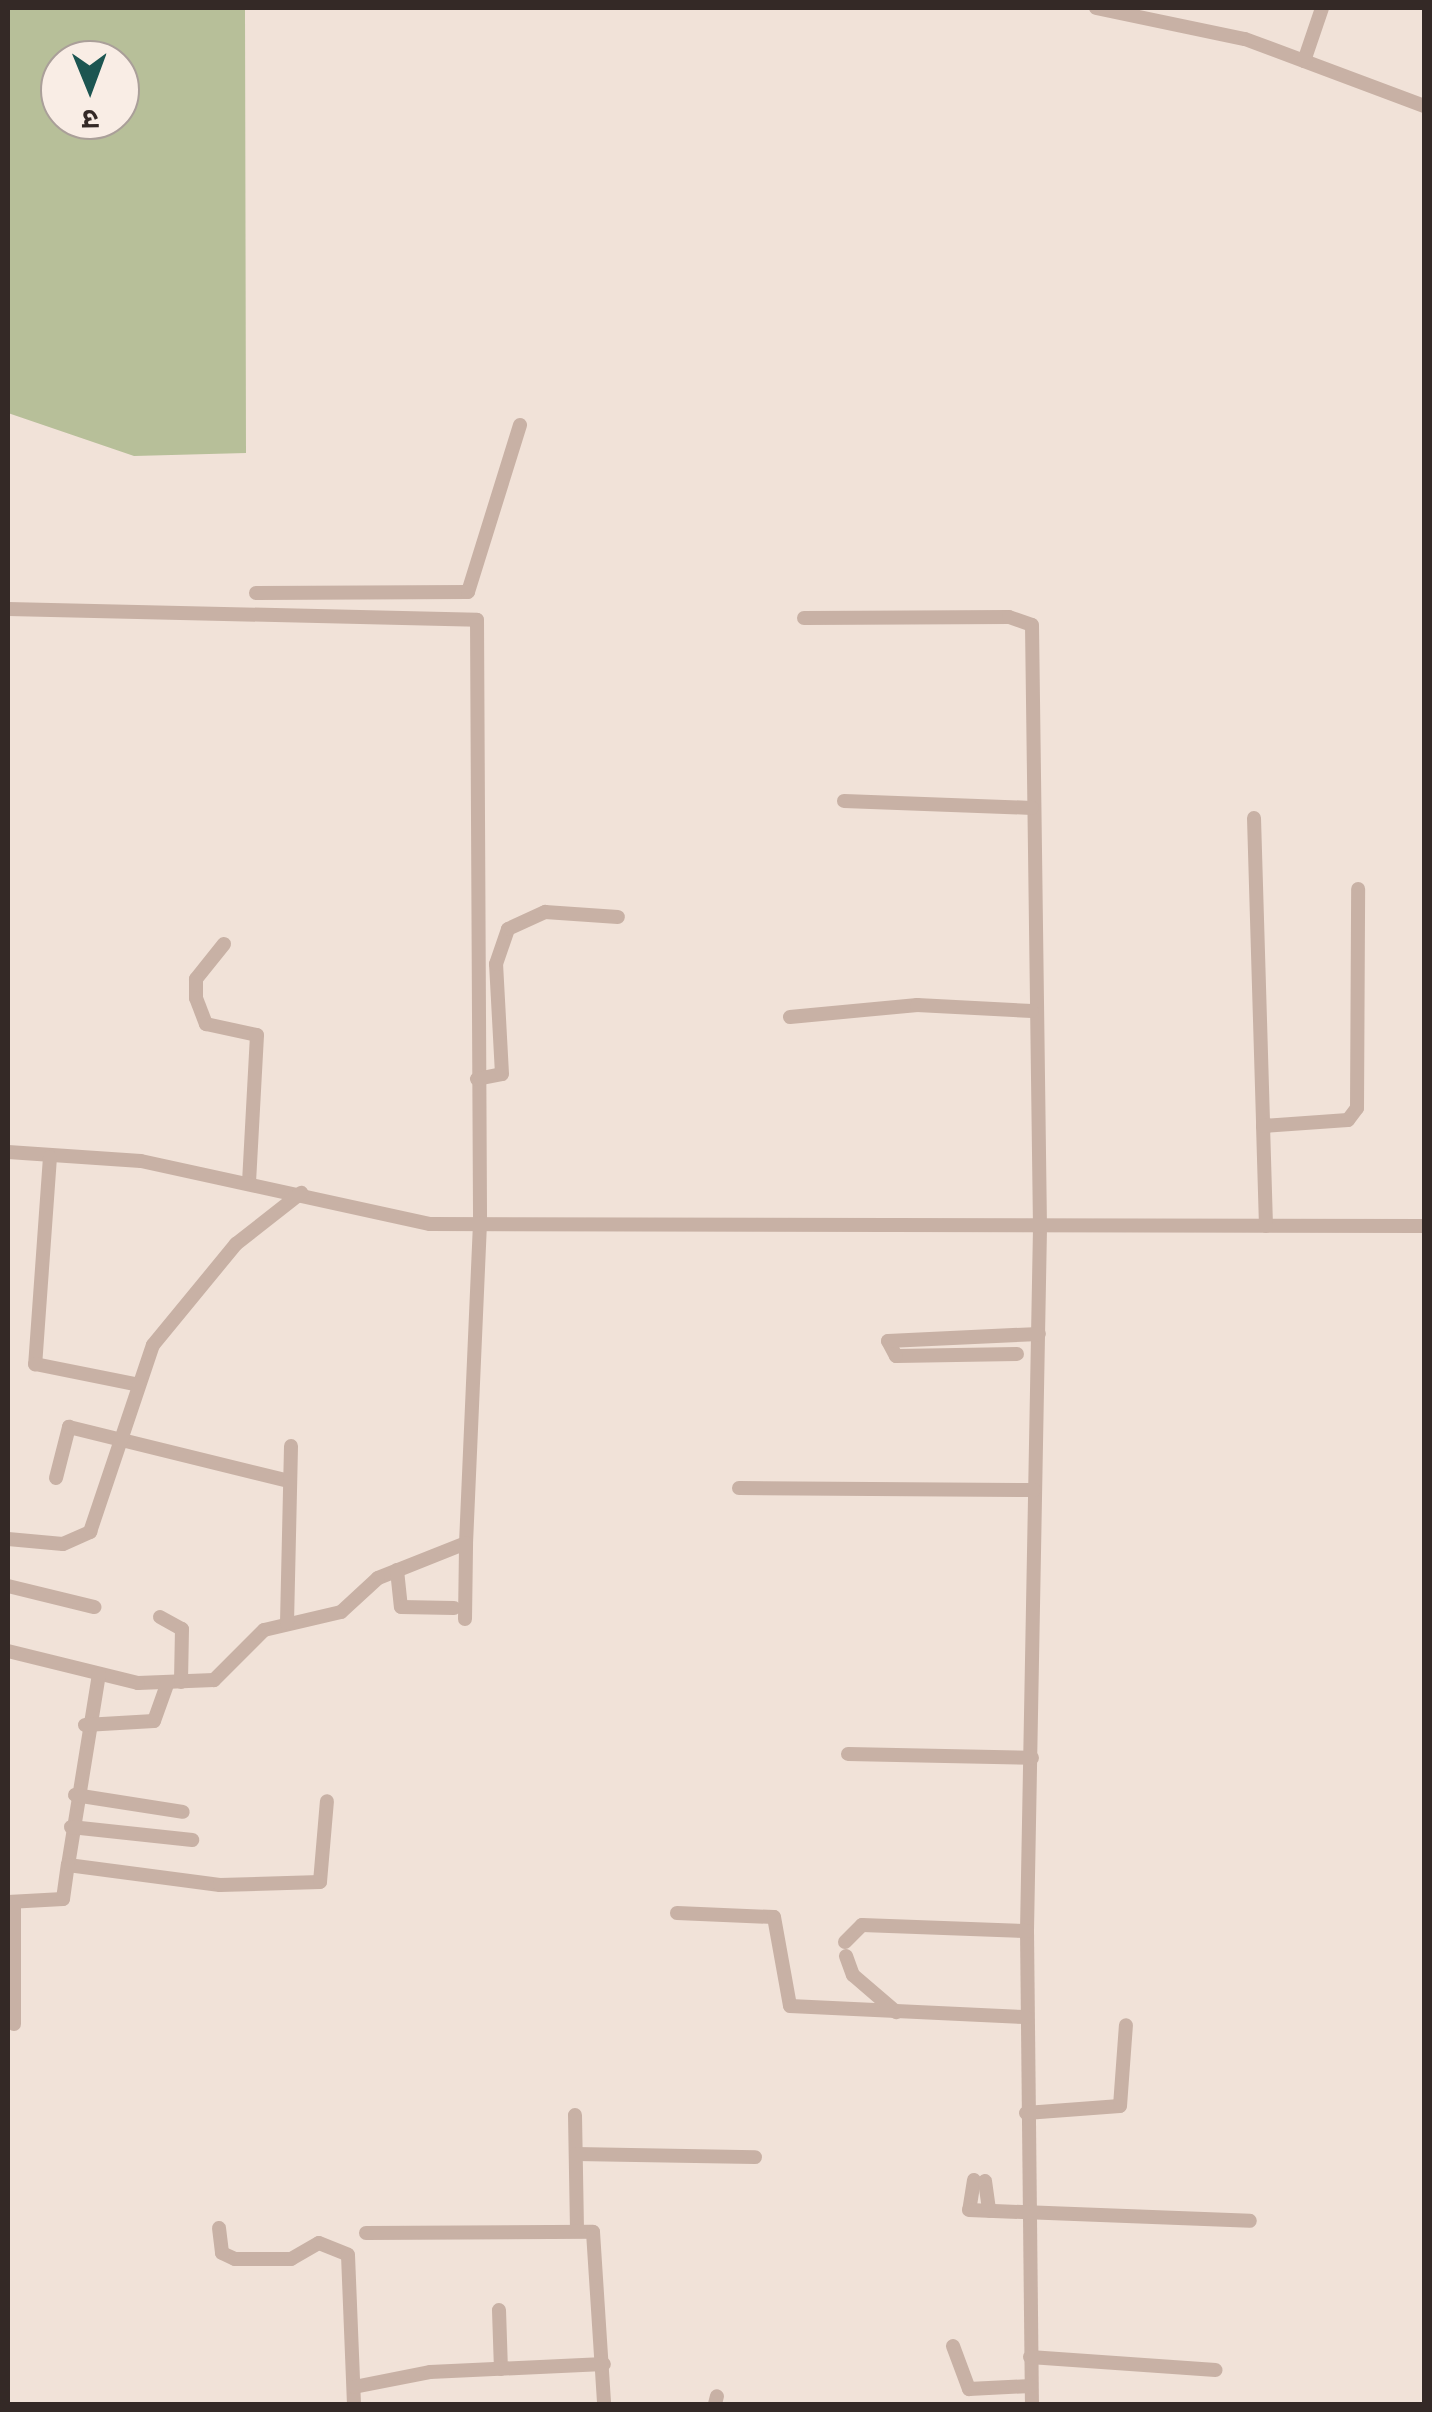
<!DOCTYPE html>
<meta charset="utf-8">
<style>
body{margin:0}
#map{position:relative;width:1432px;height:2412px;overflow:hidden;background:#f1e2d8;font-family:"Sofia Sans Condensed","Noto Sans Devanagari",sans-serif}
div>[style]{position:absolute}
.green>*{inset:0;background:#b7bf99}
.street>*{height:14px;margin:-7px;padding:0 7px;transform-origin:7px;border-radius:7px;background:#c8b1a5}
span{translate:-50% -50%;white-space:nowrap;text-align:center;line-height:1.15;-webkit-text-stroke:8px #f9ede5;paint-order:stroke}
.frame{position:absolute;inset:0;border:10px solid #342926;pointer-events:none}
.north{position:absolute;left:40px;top:40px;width:100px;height:100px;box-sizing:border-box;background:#f9ede5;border:2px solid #aa9f99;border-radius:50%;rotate:179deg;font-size:28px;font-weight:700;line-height:40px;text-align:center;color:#342926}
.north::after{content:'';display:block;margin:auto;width:35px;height:45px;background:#1c5551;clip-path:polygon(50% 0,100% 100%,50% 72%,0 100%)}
</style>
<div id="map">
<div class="green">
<div style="clip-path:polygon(evenodd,8px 8px,245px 8px,246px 453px,134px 456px,8px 413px,8px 8px,60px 60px,120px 60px,120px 120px,60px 120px,60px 60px)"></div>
</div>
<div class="street">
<div style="left:1096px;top:8px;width:152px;rotate:11.8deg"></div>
<div style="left:1245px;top:39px;width:191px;rotate:20.5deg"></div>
<div style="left:1304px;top:61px;width:56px;rotate:-71.2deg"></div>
<div style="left:256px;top:593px;width:212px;rotate:-0.3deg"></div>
<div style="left:468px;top:592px;width:175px;rotate:-72.7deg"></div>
<div style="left:8px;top:609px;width:469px;rotate:1.3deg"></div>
<div style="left:477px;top:620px;width:603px;rotate:89.71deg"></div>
<div style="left:480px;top:1223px;width:320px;rotate:92.5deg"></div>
<div style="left:466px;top:1543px;width:95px;rotate:158.3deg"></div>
<div style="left:378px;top:1578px;width:50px;rotate:137.4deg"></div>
<div style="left:341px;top:1612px;width:79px;rotate:166.8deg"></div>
<div style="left:264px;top:1630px;width:71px;rotate:135deg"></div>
<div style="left:214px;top:1680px;width:76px;rotate:177.7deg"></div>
<div style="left:138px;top:1683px;width:134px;rotate:-166.2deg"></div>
<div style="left:804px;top:618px;width:205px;rotate:-0.3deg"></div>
<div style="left:1009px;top:617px;width:24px;rotate:19deg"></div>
<div style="left:1032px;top:625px;width:603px;rotate:89.24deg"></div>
<div style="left:1040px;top:1228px;width:703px;rotate:91.06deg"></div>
<div style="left:1027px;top:1931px;width:473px;rotate:89.4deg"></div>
<div style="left:844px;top:801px;width:188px;rotate:2.1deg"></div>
<div style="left:1254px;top:818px;width:308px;rotate:88.3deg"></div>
<div style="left:224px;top:944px;width:45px;rotate:128.7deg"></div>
<div style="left:196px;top:979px;width:19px;rotate:90deg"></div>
<div style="left:196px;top:998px;width:28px;rotate:69deg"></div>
<div style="left:206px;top:1024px;width:52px;rotate:12.2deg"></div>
<div style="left:257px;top:1035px;width:148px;rotate:93.1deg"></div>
<div style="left:790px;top:1017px;width:128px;rotate:-5.4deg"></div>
<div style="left:917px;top:1005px;width:115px;rotate:3deg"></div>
<div style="left:477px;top:1079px;width:25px;rotate:-11deg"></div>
<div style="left:502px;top:1074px;width:110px;rotate:-93.1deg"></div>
<div style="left:496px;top:964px;width:37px;rotate:-71deg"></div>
<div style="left:508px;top:929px;width:41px;rotate:-24.7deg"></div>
<div style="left:545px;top:912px;width:73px;rotate:3.9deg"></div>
<div style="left:8px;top:1152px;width:133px;rotate:3.9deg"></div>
<div style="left:141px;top:1161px;width:296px;rotate:12.3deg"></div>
<div style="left:430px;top:1224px;width:994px;rotate:0.12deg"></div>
<div style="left:50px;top:1157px;width:208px;rotate:94.1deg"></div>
<div style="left:35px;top:1364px;width:101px;rotate:11.4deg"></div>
<div style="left:1266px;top:1226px;width:100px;rotate:-91.7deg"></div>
<div style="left:1263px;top:1126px;width:85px;rotate:-4deg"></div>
<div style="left:1348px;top:1120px;width:15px;rotate:-53deg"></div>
<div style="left:1357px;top:1108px;width:219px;rotate:-89.7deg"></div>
<div style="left:1017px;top:1354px;width:121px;rotate:179.1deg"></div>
<div style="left:896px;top:1356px;width:17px;rotate:-118deg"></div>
<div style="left:888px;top:1341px;width:151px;rotate:-2.7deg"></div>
<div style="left:56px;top:1478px;width:53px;rotate:-75.7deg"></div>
<div style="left:69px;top:1427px;width:227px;rotate:13.8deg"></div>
<div style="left:739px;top:1488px;width:295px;rotate:0.4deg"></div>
<div style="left:8px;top:1539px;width:55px;rotate:5.2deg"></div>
<div style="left:63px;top:1544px;width:30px;rotate:-24deg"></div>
<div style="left:90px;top:1532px;width:197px;rotate:-71.4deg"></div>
<div style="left:153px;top:1345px;width:131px;rotate:-50.6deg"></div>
<div style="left:236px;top:1244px;width:83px;rotate:-38.1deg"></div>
<div style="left:397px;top:1570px;width:37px;rotate:84deg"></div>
<div style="left:401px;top:1607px;width:53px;rotate:1.1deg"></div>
<div style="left:8px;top:1586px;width:89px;rotate:13.7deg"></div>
<div style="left:160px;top:1617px;width:25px;rotate:29deg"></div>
<div style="left:182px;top:1629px;width:53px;rotate:91.1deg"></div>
<div style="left:465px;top:1619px;width:76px;rotate:-89.2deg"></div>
<div style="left:287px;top:1623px;width:177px;rotate:-88.7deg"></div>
<div style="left:99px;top:1674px;width:193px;rotate:99.2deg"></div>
<div style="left:68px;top:1865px;width:153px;rotate:7.5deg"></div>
<div style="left:220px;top:1885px;width:100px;rotate:-1.7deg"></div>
<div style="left:320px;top:1882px;width:81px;rotate:-85.1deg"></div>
<div style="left:85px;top:1725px;width:69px;rotate:-3.3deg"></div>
<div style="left:154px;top:1721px;width:41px;rotate:-70.3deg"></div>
<div style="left:848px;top:1754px;width:184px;rotate:1.2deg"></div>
<div style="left:75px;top:1795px;width:109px;rotate:8.9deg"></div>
<div style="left:71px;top:1827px;width:122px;rotate:6.1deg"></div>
<div style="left:8px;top:1902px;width:55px;rotate:-3.1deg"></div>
<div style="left:63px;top:1899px;width:34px;rotate:-82deg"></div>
<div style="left:14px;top:1902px;width:122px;rotate:90deg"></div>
<div style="left:677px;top:1913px;width:97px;rotate:2.4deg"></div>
<div style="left:774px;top:1917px;width:90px;rotate:79.8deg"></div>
<div style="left:790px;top:2006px;width:236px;rotate:2.7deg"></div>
<div style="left:845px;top:1942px;width:24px;rotate:-45deg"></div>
<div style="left:862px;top:1925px;width:165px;rotate:2.1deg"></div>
<div style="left:846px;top:1956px;width:20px;rotate:70deg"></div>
<div style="left:853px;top:1975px;width:57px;rotate:40.7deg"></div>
<div style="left:1026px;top:2113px;width:94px;rotate:-4.3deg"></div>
<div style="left:1120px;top:2106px;width:81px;rotate:-85.8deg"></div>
<div style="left:575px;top:2115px;width:113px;rotate:89deg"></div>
<div style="left:576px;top:2154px;width:179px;rotate:1deg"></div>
<div style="left:974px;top:2180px;width:30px;rotate:99deg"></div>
<div style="left:969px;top:2210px;width:281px;rotate:2.2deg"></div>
<div style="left:985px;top:2181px;width:30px;rotate:82deg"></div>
<div style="left:219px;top:2228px;width:25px;rotate:83deg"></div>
<div style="left:222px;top:2253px;width:14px;rotate:25deg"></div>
<div style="left:235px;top:2259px;width:56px"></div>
<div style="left:291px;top:2259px;width:32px;rotate:-30deg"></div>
<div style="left:319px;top:2243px;width:31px;rotate:22deg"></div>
<div style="left:348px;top:2255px;width:149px;rotate:87.7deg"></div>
<div style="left:366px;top:2233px;width:227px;rotate:-0.3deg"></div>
<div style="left:593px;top:2232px;width:172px;rotate:86.3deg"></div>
<div style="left:499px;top:2310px;width:59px;rotate:88.1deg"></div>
<div style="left:953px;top:2346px;width:46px;rotate:69.6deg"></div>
<div style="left:969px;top:2389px;width:62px;rotate:-2.8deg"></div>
<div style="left:1030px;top:2357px;width:186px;rotate:4deg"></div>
<div style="left:354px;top:2387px;width:77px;rotate:-11.2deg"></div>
<div style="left:430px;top:2372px;width:174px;rotate:-2.6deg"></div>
<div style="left:715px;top:2404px;width:8px;rotate:-76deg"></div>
</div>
<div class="frame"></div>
<div class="north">उ</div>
</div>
